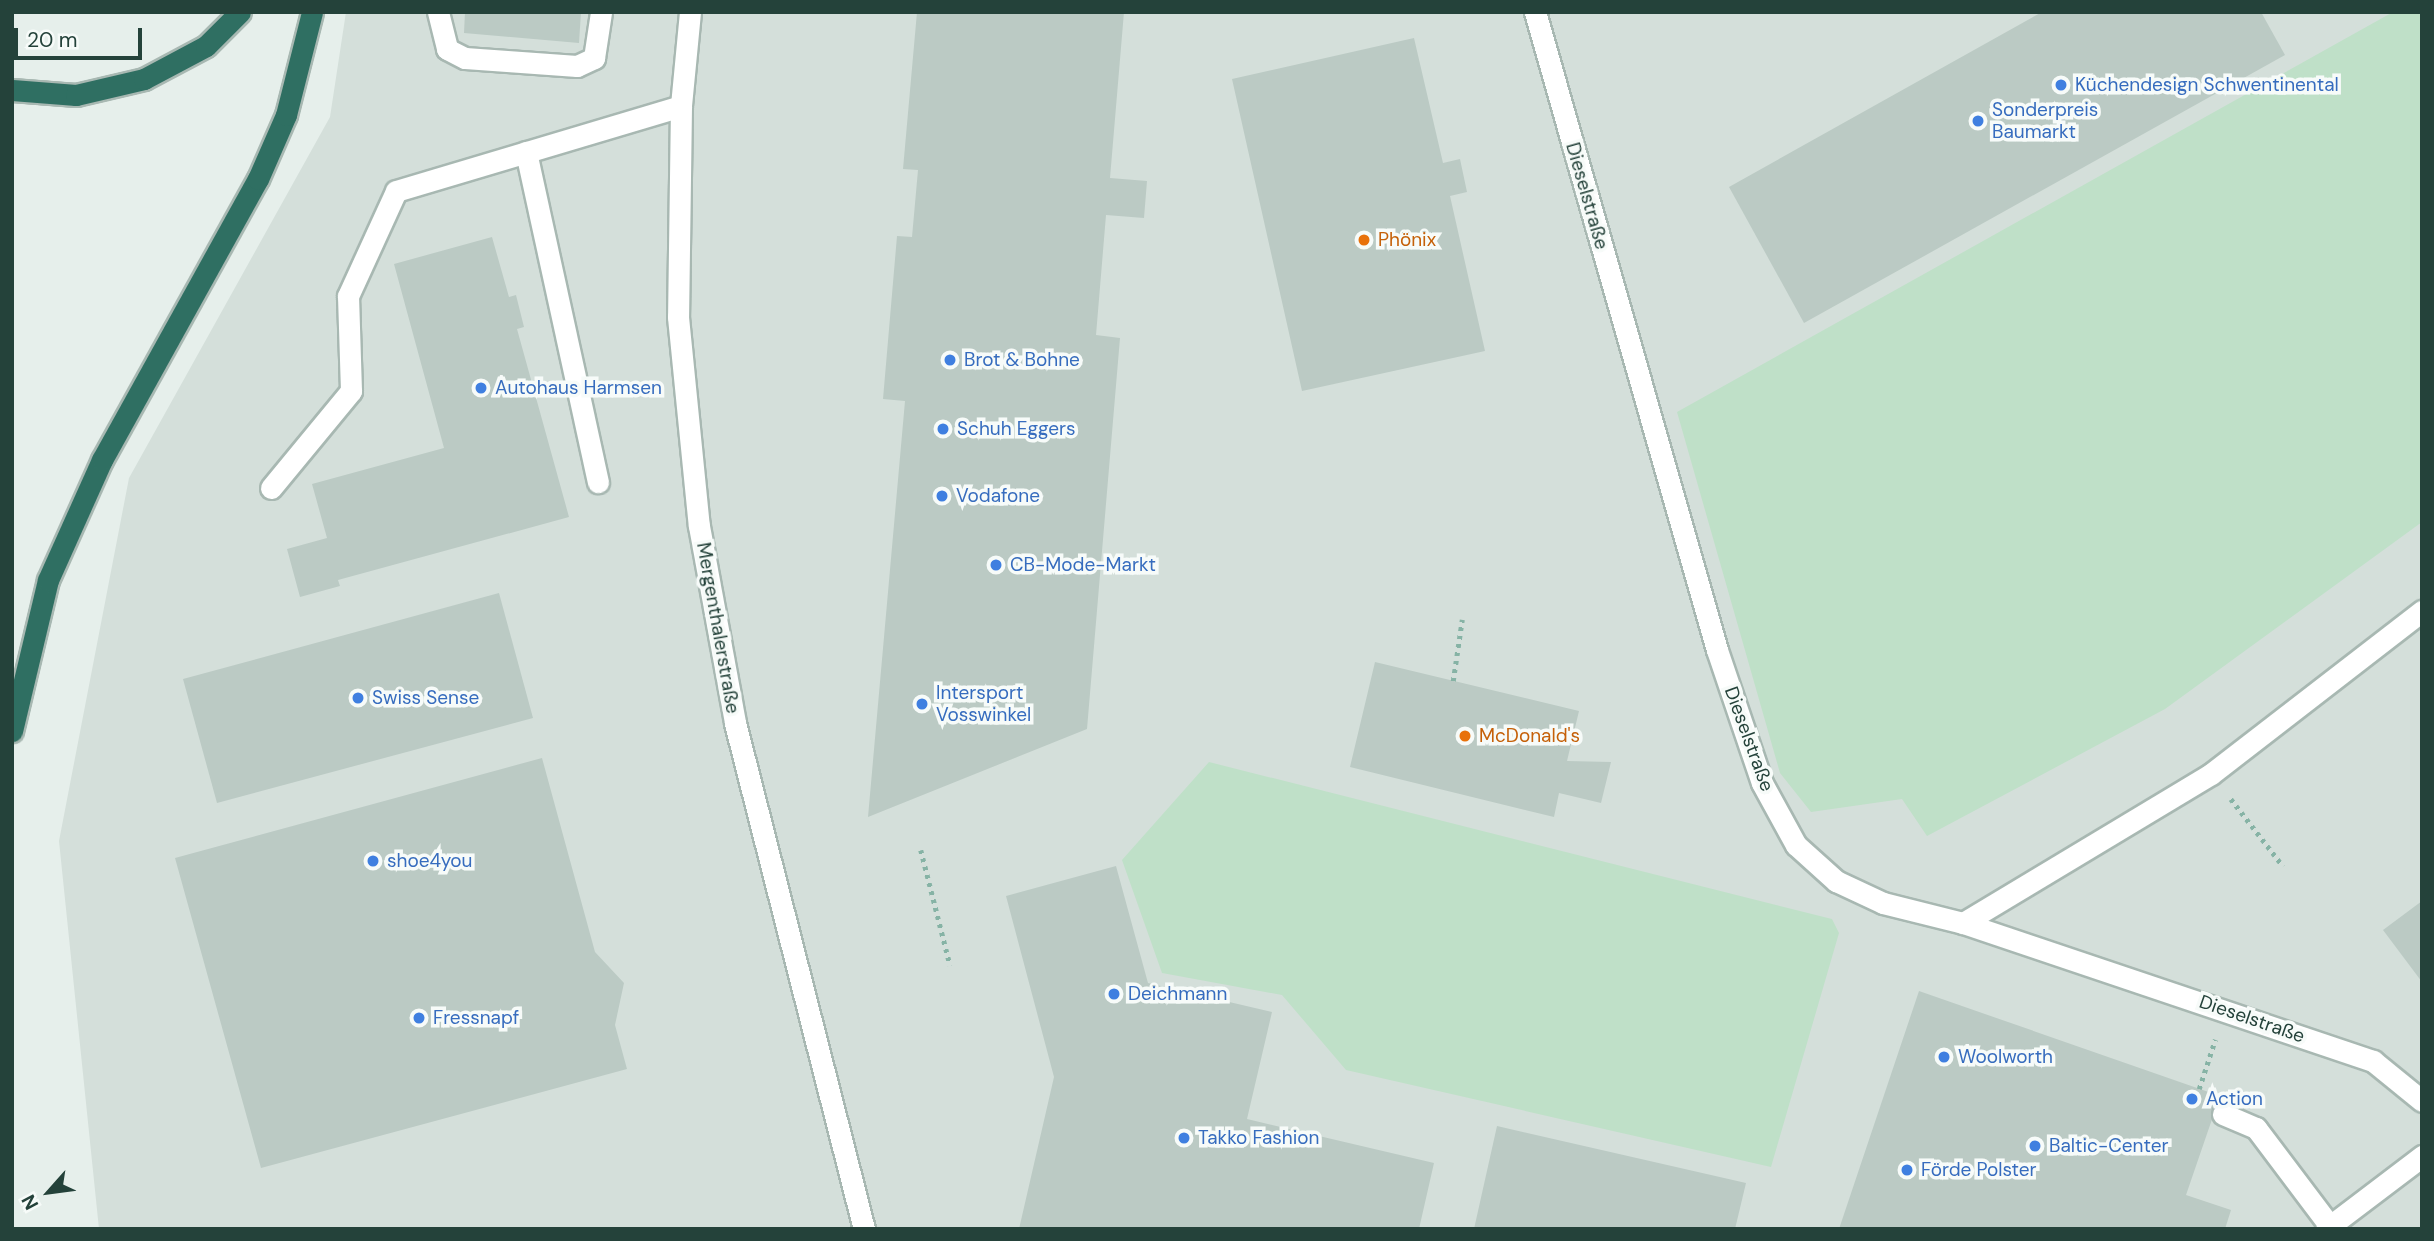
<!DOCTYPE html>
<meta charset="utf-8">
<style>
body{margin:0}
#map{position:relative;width:2434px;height:1241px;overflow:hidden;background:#e6efeb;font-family:"DM Sans",sans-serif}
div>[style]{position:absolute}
.built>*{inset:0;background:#d4dfda}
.green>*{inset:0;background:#bfe0c8}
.building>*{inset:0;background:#bbcac4}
.path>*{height:4.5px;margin-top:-2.25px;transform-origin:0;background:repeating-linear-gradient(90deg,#86b3a5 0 3.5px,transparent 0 8.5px)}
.roads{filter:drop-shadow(2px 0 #a8b8b2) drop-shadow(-2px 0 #a8b8b2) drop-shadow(0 2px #a8b8b2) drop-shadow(0 -2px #a8b8b2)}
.minor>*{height:21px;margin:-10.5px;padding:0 10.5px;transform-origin:10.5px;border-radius:10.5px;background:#fff}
.highway>*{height:21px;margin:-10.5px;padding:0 10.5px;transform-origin:10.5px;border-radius:10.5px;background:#2f6f62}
.dots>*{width:19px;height:19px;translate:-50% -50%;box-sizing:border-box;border:4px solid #f7fbf9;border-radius:50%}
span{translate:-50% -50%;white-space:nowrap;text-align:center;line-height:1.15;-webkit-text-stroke:7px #f7fbf9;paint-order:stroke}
.shop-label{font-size:19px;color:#366cbe}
.left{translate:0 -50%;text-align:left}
.street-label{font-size:19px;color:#24423a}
.food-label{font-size:19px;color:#c56008}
.frame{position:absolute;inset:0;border:14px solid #24423a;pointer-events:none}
.north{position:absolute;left:14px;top:1157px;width:70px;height:70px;-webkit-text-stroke:5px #f7fbf9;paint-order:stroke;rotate:242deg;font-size:19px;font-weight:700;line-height:28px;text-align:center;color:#24423a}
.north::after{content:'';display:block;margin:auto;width:24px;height:32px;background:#24423a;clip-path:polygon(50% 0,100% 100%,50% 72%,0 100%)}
.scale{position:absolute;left:14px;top:28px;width:128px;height:32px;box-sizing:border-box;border:4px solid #24423a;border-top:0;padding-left:9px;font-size:21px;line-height:24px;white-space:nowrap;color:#24423a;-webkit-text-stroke:5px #f7fbf9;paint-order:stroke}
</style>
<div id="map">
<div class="built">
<div style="clip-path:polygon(346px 12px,2422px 12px,2422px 1229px,99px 1229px,59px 841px,129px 478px,330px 117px)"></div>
</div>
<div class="green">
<div style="clip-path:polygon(2393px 12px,2422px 12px,2422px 522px,2165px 709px,1927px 836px,1902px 799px,1811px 812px,1780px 773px,1677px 412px)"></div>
<div style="clip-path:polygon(1209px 762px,1832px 919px,1839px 933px,1771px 1167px,1346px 1070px,1282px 995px,1162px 973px,1122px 860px)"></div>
</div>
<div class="building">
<div style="clip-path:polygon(465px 12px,581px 12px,579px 43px,464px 33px)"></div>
<div style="clip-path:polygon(917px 12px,1124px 12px,1110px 178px,1147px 181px,1144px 218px,1106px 215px,1096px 335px,1120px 338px,1087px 729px,868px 817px,905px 401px,883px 399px,897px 236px,912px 237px,918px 170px,903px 169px)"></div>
<div style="clip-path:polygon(2042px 12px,2261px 12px,2285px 55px,1804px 323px,1729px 187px)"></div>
<div style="clip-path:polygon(1414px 38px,1443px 163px,1460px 159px,1467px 192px,1450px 196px,1485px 351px,1302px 391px,1232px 79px)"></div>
<div style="clip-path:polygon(492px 237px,509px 297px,516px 295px,524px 327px,517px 329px,569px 517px,338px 580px,340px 586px,300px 597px,287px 549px,327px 538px,312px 484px,444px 448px,394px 264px)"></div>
<div style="clip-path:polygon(499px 593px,533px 718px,217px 803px,183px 679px)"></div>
<div style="clip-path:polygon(1375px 662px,1579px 711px,1567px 761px,1611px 762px,1601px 803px,1559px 793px,1554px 817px,1350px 767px)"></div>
<div style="clip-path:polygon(542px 758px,595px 952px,624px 983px,615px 1025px,627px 1069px,261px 1168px,175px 858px)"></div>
<div style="clip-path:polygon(1116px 866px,1148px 983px,1272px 1012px,1247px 1119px,1434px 1163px,1419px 1229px,1019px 1229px,1054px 1077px,1006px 896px)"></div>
<div style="clip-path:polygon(2422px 901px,2422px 982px,2383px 930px)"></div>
<div style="clip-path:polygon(1919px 991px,2220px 1096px,2186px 1195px,2231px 1210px,2225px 1229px,1839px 1229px)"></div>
<div style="clip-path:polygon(1497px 1126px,1746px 1183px,1735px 1229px,1474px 1229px)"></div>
</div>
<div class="path">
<div style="left:1453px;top:681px;width:62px;rotate:-81.6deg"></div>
<div style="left:2231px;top:799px;width:85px;rotate:52.2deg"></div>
<div style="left:921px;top:850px;width:119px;rotate:75.8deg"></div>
<div style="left:2199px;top:1089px;width:52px;rotate:-71.9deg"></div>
</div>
<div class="roads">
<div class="minor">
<div style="left:438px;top:12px;width:38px;rotate:76deg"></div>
<div style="left:447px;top:49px;width:20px;rotate:27deg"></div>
<div style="left:465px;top:58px;width:112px;rotate:4.1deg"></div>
<div style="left:577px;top:66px;width:19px;rotate:-25deg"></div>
<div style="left:594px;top:58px;width:47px;rotate:-81.3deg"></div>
<div style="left:690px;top:12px;width:94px;rotate:95.5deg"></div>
<div style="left:681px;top:106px;width:211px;rotate:90.8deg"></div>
<div style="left:678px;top:317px;width:210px;rotate:84.3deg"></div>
<div style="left:699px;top:526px;width:200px;rotate:79.6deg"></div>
<div style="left:735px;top:723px;width:522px;rotate:75.7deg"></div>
<div style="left:1535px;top:12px;width:663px;rotate:74.08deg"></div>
<div style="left:1717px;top:650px;width:140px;rotate:71.3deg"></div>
<div style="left:1762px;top:783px;width:71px;rotate:61.3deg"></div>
<div style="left:1796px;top:845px;width:54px;rotate:42deg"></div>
<div style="left:1836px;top:881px;width:52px;rotate:25.1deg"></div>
<div style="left:1883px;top:903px;width:82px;rotate:14deg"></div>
<div style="left:1963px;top:923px;width:433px;rotate:18.6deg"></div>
<div style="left:2373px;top:1061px;width:63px;rotate:39.2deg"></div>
<div style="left:526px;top:152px;width:338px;rotate:77.7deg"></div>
<div style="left:271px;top:488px;width:126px;rotate:-50.5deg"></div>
<div style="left:351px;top:391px;width:95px;rotate:-91.8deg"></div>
<div style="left:348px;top:296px;width:115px;rotate:-65.4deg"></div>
<div style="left:396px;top:191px;width:297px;rotate:-16.6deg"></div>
<div style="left:1963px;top:923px;width:289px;rotate:-31deg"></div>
<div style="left:2211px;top:774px;width:267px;rotate:-37.7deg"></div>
<div style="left:2223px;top:1114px;width:36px;rotate:23deg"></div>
<div style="left:2256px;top:1128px;width:121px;rotate:53deg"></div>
<div style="left:2326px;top:1229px;width:121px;rotate:-37.2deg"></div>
</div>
<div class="highway">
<div style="left:12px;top:90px;width:64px;rotate:4.5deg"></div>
<div style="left:76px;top:95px;width:70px;rotate:-13.2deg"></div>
<div style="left:144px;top:79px;width:70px;rotate:-28deg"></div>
<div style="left:206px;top:46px;width:48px;rotate:-45deg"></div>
<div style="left:12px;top:731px;width:155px;rotate:-76.6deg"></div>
<div style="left:48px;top:580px;width:132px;rotate:-65.8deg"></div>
<div style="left:102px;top:460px;width:321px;rotate:-61deg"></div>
<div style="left:258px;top:179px;width:70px;rotate:-66.4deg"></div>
<div style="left:286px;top:115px;width:106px;rotate:-75.8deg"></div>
</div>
</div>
<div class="dots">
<div style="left:2061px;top:85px;background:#3f7fe0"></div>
<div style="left:1978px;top:121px;background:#3f7fe0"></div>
<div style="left:1364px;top:240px;background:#e8710a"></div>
<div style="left:950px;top:360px;background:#3f7fe0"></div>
<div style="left:481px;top:388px;background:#3f7fe0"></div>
<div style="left:943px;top:429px;background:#3f7fe0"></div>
<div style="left:942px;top:496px;background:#3f7fe0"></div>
<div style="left:996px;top:565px;background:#3f7fe0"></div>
<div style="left:358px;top:698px;background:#3f7fe0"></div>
<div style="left:922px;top:704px;background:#3f7fe0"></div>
<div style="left:1465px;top:736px;background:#e8710a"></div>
<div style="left:373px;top:861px;background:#3f7fe0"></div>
<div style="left:1114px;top:994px;background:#3f7fe0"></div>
<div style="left:419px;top:1018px;background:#3f7fe0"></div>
<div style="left:1944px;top:1057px;background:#3f7fe0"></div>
<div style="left:2192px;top:1099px;background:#3f7fe0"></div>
<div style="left:1184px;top:1138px;background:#3f7fe0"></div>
<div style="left:2035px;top:1146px;background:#3f7fe0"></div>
<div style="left:1907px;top:1170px;background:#3f7fe0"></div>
</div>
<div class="shop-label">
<span class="left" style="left:2075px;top:85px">Küchendesign Schwentinental</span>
<span class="left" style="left:1992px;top:121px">Sonderpreis<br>Baumarkt</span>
<span class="left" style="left:964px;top:360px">Brot &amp; Bohne</span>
<span class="left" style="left:495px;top:388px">Autohaus Harmsen</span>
<span class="left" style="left:957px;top:429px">Schuh Eggers</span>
<span class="left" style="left:956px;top:496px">Vodafone</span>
<span class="left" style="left:1010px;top:565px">CB-Mode-Markt</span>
<span class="left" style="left:936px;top:704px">Intersport<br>Vosswinkel</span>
<span class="left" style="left:372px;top:698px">Swiss Sense</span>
<span class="left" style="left:387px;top:861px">shoe4you</span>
<span class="left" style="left:1128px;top:994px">Deichmann</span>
<span class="left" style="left:433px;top:1018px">Fressnapf</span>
<span class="left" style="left:1958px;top:1057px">Woolworth</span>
<span class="left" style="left:2206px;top:1099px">Action</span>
<span class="left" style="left:1198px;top:1138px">Takko Fashion</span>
<span class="left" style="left:2049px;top:1146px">Baltic-Center</span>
<span class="left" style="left:1921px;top:1170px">Förde Polster</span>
</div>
<div class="street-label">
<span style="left:1587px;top:196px;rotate:74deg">Dieselstraße</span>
<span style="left:718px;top:628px;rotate:80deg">Mergenthalerstraße</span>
<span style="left:1749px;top:739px;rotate:70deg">Dieselstraße</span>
<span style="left:2252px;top:1019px;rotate:19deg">Dieselstraße</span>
</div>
<div class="food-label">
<span class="left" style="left:1378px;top:240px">Phönix</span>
<span class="left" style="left:1479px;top:736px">McDonald's</span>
</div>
<div class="frame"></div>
<div class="north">N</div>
<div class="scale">20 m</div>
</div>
